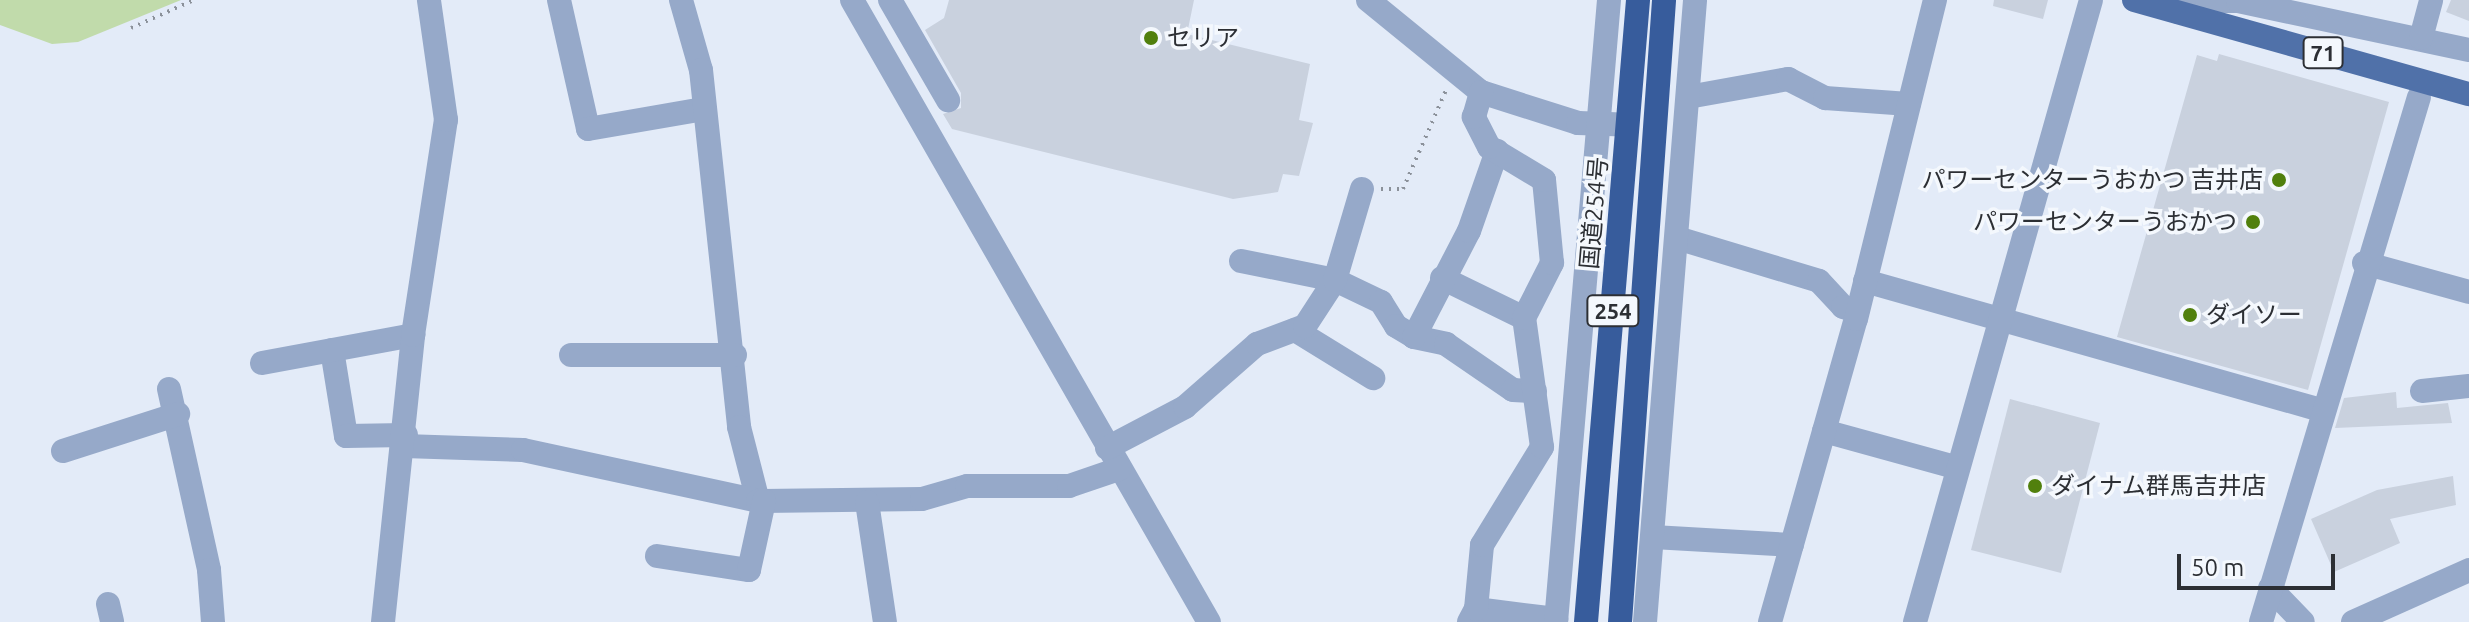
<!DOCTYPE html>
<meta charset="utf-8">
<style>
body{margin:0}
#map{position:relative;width:2469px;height:622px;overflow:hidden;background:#e3ebf8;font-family:Ubuntu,"Noto Sans JP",sans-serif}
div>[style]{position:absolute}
.green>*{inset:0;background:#c1dbab}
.building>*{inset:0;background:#c9d1de}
.path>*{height:4px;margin-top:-2px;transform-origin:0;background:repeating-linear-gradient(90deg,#8b919a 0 2px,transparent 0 8px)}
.minor>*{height:24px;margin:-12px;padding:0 12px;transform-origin:12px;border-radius:12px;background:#96a9c9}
.major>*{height:24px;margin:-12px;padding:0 12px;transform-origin:12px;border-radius:12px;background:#5071a9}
.highway>*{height:24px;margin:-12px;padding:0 12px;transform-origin:12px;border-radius:12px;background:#375c9c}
.dots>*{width:22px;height:22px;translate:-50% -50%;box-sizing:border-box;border:4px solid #f4f8fd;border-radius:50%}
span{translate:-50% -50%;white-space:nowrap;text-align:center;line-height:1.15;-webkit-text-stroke:7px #f4f8fd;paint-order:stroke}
.shield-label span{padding:2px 6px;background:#f4f8fd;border:2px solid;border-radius:6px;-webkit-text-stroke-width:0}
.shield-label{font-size:22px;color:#2c2f34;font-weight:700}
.poi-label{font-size:24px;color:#2c2f34}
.left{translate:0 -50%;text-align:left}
.right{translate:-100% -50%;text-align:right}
.street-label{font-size:24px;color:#2c2f34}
.scale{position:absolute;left:2177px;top:554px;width:158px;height:36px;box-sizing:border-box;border:4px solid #2c2f34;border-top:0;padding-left:10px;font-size:24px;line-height:28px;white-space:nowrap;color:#2c2f34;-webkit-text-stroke:6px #f4f8fd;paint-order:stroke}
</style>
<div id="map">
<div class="green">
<div style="clip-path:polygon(0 0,181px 0,78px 42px,52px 44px,0 25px)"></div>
</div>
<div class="building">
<div style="clip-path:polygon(949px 0,1194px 0,1187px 34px,1310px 64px,1299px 120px,1313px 123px,1299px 176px,1283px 174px,1278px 192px,1233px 199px,952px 129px,943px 114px,961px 108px,961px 93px,925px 30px,944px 18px)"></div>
<div style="clip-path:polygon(1994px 0,2048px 0,2043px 19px,1993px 6px)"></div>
<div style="clip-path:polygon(2451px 0,2469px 0,2469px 21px,2446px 12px)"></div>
<div style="clip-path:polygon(2219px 54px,2389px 102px,2308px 390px,2117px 337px,2197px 55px,2217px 61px)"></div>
<div style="clip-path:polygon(2396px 392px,2397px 408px,2448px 403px,2452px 423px,2335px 428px,2344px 398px)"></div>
<div style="clip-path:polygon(2010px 399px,2100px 423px,2061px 573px,1971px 550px)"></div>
<div style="clip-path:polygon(2453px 476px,2456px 505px,2390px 519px,2400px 543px,2334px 572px,2311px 519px,2377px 490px)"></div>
</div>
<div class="path">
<div style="left:131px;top:28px;width:69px;rotate:-24deg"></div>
<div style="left:1381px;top:189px;width:22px"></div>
<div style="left:1403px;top:189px;width:108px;rotate:-66.5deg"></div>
</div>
<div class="minor">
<div style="left:559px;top:0;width:132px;rotate:77.3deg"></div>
<div style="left:588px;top:129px;width:118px;rotate:-9.8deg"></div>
<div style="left:681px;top:0;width:73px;rotate:74.1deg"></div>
<div style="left:701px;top:70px;width:359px;rotate:83.9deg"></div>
<div style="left:739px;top:427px;width:76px;rotate:75.6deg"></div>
<div style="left:852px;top:0;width:717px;rotate:60.15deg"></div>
<div style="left:890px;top:0;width:116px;rotate:59.9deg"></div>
<div style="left:1368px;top:0;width:146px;rotate:39.2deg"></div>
<div style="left:1481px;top:92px;width:102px;rotate:17.7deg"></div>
<div style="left:1578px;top:123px;width:37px;rotate:2deg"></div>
<div style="left:2178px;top:12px;width:31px;rotate:-21deg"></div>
<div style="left:2207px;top:1px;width:31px"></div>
<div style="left:2238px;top:1px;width:236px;rotate:12deg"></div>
<div style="left:2421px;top:38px;width:39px;rotate:-75deg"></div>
<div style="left:1688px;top:97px;width:102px;rotate:-10.2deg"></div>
<div style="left:1788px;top:79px;width:42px;rotate:27.2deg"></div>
<div style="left:1825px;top:98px;width:84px;rotate:4.1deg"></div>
<div style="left:1677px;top:238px;width:148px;rotate:16.8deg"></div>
<div style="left:1819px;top:281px;width:35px;rotate:47deg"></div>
<div style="left:1843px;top:307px;width:15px;rotate:16deg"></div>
<div style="left:1241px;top:261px;width:96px;rotate:11.4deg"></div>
<div style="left:1335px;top:280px;width:51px;rotate:25.6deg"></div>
<div style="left:1381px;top:302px;width:28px;rotate:58deg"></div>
<div style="left:1396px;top:326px;width:21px;rotate:31deg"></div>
<div style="left:1414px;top:337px;width:33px;rotate:12deg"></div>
<div style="left:1446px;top:344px;width:81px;rotate:34.5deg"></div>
<div style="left:1513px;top:390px;width:22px;rotate:3deg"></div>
<div style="left:2364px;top:263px;width:109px;rotate:15.4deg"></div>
<div style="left:1442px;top:278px;width:91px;rotate:26deg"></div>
<div style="left:1865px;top:281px;width:475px;rotate:15.8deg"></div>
<div style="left:1295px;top:330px;width:92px;rotate:31.6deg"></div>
<div style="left:1414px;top:337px;width:119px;rotate:-62.6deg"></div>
<div style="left:1469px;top:231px;width:85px;rotate:-70.7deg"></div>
<div style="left:332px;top:350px;width:87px;rotate:80.8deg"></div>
<div style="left:346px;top:436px;width:60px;rotate:-1deg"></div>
<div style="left:571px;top:355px;width:164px"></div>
<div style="left:262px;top:363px;width:154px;rotate:-10.5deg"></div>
<div style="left:169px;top:389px;width:185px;rotate:77.5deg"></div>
<div style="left:209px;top:570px;width:52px;rotate:85.6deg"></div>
<div style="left:2422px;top:391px;width:47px;rotate:-6.1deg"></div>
<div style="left:1824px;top:431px;width:139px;rotate:15.4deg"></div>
<div style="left:404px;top:446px;width:119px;rotate:1.9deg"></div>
<div style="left:523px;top:450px;width:240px;rotate:12.2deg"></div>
<div style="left:758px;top:501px;width:164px;rotate:-0.7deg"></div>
<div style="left:922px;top:499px;width:47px;rotate:-16.1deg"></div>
<div style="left:967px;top:486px;width:102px"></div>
<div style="left:1069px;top:486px;width:53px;rotate:-18.8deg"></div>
<div style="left:1107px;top:448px;width:88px;rotate:-27.7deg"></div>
<div style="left:1185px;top:407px;width:96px;rotate:-41.2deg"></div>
<div style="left:1257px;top:344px;width:51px;rotate:-20.6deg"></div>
<div style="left:1305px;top:326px;width:55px;rotate:-56.9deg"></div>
<div style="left:1335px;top:280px;width:95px;rotate:-73.5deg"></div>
<div style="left:63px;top:451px;width:121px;rotate:-17.8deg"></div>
<div style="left:867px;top:502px;width:121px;rotate:81.5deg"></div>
<div style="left:1653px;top:537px;width:139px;rotate:3.3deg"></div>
<div style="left:657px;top:556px;width:93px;rotate:8.7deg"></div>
<div style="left:749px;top:570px;width:71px;rotate:-77.7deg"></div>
<div style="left:2270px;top:588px;width:47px;rotate:45.9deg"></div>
<div style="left:108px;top:604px;width:18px;rotate:77deg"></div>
<div style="left:1476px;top:609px;width:81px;rotate:7.1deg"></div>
<div style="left:383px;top:622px;width:289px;rotate:-84deg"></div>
<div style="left:413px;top:335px;width:218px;rotate:-81.3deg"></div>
<div style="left:446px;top:120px;width:121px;rotate:-98.1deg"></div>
<div style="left:1469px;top:622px;width:15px;rotate:-62deg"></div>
<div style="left:1476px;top:609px;width:64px;rotate:-84.6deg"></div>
<div style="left:1482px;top:545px;width:115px;rotate:-58.5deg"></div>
<div style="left:1542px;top:447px;width:130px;rotate:-97.9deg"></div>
<div style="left:1524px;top:318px;width:62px;rotate:-63deg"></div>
<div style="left:1552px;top:263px;width:83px;rotate:-95.5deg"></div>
<div style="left:1544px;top:180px;width:64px;rotate:-149deg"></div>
<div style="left:1489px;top:147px;width:34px;rotate:-117deg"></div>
<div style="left:1474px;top:117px;width:26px;rotate:-74deg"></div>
<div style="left:1556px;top:622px;width:624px;rotate:-85.13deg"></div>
<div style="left:1645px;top:622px;width:624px;rotate:-85.4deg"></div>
<div style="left:1770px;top:622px;width:315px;rotate:-74.2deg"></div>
<div style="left:1856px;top:319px;width:329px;rotate:-76.1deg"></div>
<div style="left:1915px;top:622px;width:646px;rotate:-74.2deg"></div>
<div style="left:2261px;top:622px;width:548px;rotate:-73.25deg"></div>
<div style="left:2353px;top:622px;width:127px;rotate:-24.1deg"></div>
</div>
<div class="major">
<div style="left:2134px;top:0;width:348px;rotate:15.7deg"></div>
</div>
<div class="highway">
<div style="left:1586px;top:622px;width:624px;rotate:-85.22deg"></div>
<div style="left:1620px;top:622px;width:624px;rotate:-85.95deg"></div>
</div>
<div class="dots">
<div style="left:1151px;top:38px;background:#51800d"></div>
<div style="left:2279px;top:180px;background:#51800d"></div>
<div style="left:2253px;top:222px;background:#51800d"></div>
<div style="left:2190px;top:315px;background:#51800d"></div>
<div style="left:2035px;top:486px;background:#51800d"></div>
</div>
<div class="shield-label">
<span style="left:2323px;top:53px">71</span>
<span style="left:1613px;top:311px">254</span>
</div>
<div class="poi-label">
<span class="left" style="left:1167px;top:38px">セリア</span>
<span class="right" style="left:2263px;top:180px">パワーセンターうおかつ 吉井店</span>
<span class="right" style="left:2237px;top:222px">パワーセンターうおかつ</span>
<span class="left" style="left:2206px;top:315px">ダイソー</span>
<span class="left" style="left:2051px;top:486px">ダイナム群馬吉井店</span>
</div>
<div class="street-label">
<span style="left:1594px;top:213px;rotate:-85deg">国道254号</span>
</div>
<div class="scale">50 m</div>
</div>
